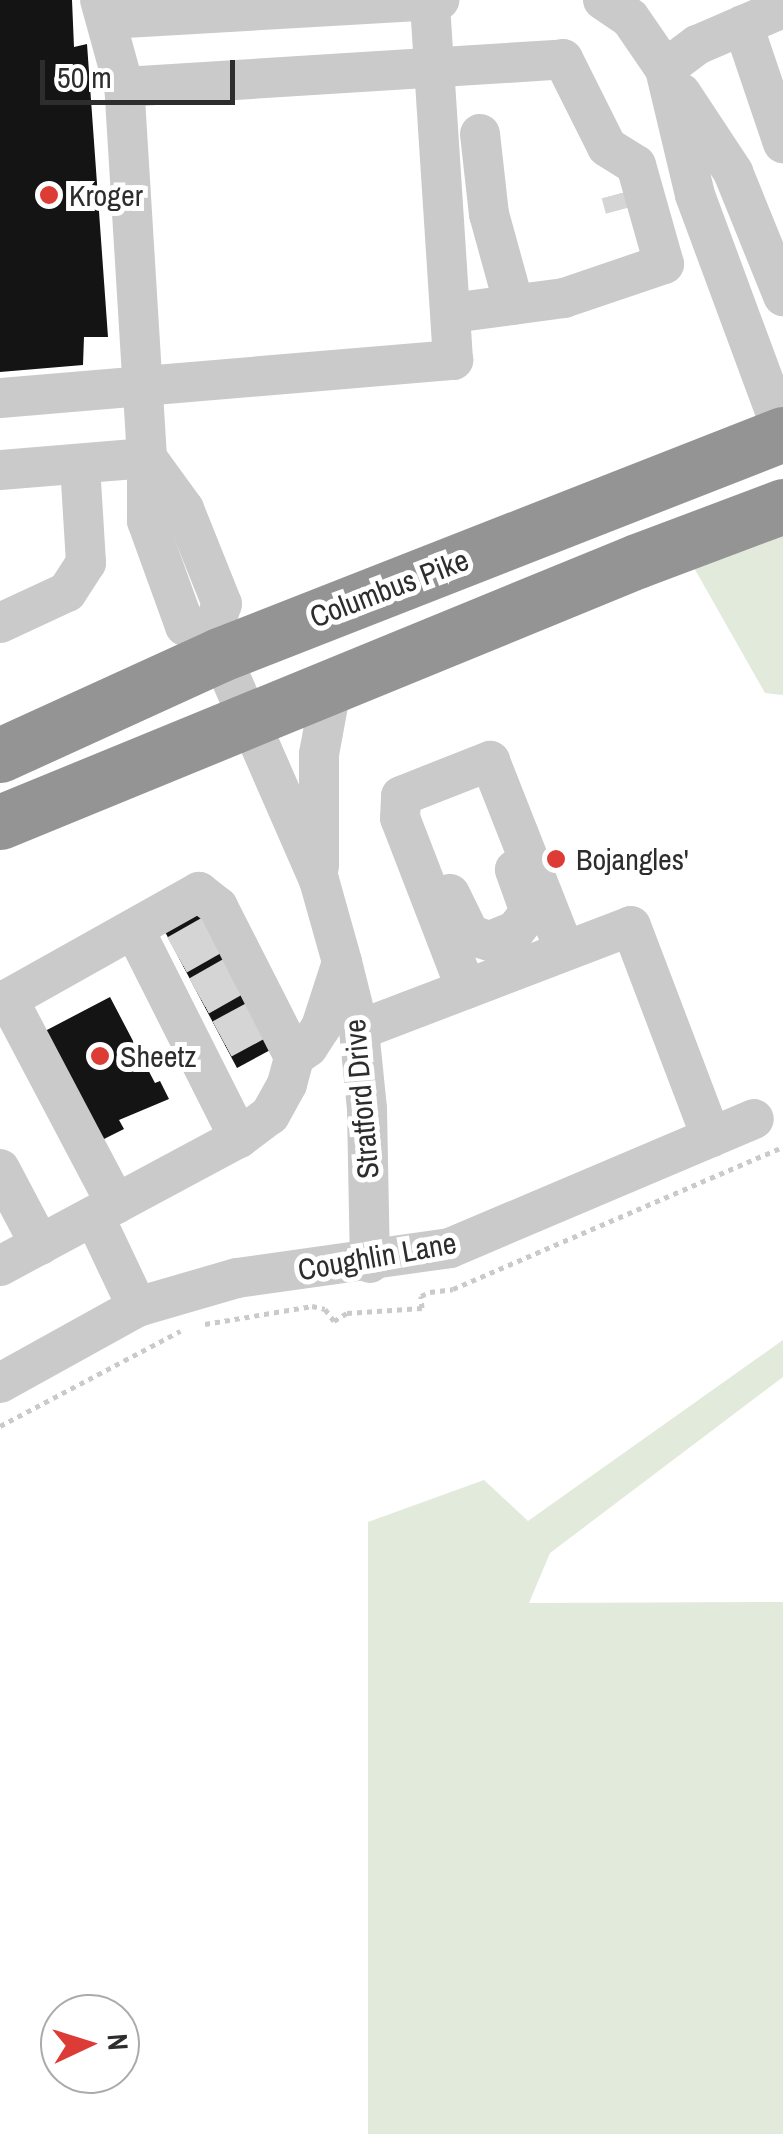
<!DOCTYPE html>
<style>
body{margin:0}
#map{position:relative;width:783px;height:2134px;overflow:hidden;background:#fff;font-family:"Archivo Narrow",sans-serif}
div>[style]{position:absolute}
.green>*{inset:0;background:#e1eadb}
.building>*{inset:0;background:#141414}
.minor-tunnel>*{height:40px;margin-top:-20px;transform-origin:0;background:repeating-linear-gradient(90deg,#d5d5d5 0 40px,transparent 0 60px)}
.path>*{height:5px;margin-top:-2.5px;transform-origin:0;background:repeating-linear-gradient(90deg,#cacaca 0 5px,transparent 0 10px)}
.minor>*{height:40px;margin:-20px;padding:0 20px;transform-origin:20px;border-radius:20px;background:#cacaca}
.highway>*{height:55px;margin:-27.5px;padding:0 27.5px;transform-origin:27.5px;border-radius:27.5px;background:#949494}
.dots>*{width:28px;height:28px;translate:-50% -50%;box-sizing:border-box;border:5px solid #fff;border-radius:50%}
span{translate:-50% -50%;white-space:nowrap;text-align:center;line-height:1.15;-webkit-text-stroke:10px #fff;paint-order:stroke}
.poi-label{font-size:30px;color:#2d2d2d}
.left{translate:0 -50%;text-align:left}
.street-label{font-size:30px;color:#2d2d2d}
.north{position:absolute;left:40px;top:1994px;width:100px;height:100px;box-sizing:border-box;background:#fff;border:2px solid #ababab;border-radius:50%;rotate:86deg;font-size:28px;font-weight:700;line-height:40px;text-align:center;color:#2d2d2d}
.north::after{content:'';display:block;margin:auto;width:35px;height:45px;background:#dd3c36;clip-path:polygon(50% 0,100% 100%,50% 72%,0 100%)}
.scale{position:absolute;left:40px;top:60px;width:195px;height:45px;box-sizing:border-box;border:5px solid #2d2d2d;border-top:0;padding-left:12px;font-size:30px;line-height:35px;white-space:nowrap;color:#2d2d2d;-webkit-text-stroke:8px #fff;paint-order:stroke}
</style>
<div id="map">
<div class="green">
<div style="clip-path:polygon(783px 530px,783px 695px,765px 693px,693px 566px)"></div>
<div style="clip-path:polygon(783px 1340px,783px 1377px,550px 1553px,529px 1603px,783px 1602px,783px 2134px,368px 2134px,368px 1522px,484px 1480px,528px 1521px)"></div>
</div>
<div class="building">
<div style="clip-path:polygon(0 0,72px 0,74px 47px,87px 44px,108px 337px,84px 337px,83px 365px,0 372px)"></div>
<div style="clip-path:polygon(200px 908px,274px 1048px,237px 1068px,163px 928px)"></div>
<div style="clip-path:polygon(110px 997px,155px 1083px,160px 1081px,169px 1099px,119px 1120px,124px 1129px,102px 1140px,45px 1031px)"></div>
</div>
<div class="minor-tunnel">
<div style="left:621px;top:193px;width:16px;rotate:75deg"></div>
<div style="left:177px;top:955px;width:43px;rotate:-29.6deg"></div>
<div style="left:199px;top:996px;width:43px;rotate:-29.6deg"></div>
<div style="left:222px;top:1039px;width:42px;rotate:-28.4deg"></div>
</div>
<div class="path">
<div style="left:205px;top:1324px;width:109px;rotate:-9.5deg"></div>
<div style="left:312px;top:1306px;width:13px;rotate:13deg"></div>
<div style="left:325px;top:1309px;width:15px;rotate:53deg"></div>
<div style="left:334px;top:1321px;width:15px;rotate:-32deg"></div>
<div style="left:347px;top:1313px;width:75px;rotate:-3.8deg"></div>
<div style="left:422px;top:1308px;width:12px;rotate:-95deg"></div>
<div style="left:421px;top:1296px;width:10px;rotate:-24deg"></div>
<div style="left:430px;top:1292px;width:23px;rotate:-7deg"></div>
<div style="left:453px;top:1289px;width:359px;rotate:-23.3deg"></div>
<div style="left:0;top:1426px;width:204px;rotate:-27.8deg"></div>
</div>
<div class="minor">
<div style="left:603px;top:0;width:32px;rotate:34deg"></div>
<div style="left:630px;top:18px;width:62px;rotate:55.5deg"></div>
<div style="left:665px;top:69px;width:40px;rotate:-37deg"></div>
<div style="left:697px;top:45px;width:94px;rotate:-23.3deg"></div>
<div style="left:108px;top:19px;width:332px;rotate:-3.3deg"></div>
<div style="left:743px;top:25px;width:125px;rotate:71.3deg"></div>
<div style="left:665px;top:69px;width:130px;rotate:76.6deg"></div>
<div style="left:695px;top:195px;width:254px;rotate:69.7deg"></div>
<div style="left:124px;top:87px;width:440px;rotate:-3.6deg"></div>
<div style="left:563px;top:59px;width:98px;rotate:63.4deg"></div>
<div style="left:607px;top:147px;width:34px;rotate:32deg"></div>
<div style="left:636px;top:165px;width:103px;rotate:74.2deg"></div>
<div style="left:664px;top:264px;width:106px;rotate:161.2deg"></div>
<div style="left:564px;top:298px;width:114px;rotate:172.4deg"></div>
<div style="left:681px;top:93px;width:95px;rotate:56.6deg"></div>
<div style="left:733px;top:172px;width:134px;rotate:68deg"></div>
<div style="left:480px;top:134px;width:81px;rotate:83.6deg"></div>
<div style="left:489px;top:214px;width:94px;rotate:74.6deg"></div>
<div style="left:0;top:398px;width:455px;rotate:-4.8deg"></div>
<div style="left:453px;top:360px;width:361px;rotate:-93.7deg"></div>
<div style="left:0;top:470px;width:147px;rotate:-4.7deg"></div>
<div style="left:147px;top:458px;width:372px;rotate:-93.5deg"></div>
<div style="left:124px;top:87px;width:90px;rotate:-105.4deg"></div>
<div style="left:0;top:623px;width:74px;rotate:-24.8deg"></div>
<div style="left:67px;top:592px;width:35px;rotate:-57deg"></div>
<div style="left:86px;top:563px;width:99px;rotate:-93.5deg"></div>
<div style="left:211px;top:633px;width:27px;rotate:-165deg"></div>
<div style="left:185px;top:626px;width:112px;rotate:-109.9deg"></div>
<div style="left:147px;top:521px;width:63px;rotate:-90deg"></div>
<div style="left:147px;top:458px;width:63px;rotate:54deg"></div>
<div style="left:184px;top:509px;width:102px;rotate:68.2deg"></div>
<div style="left:222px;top:604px;width:31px;rotate:111deg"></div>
<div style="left:211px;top:633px;width:270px;rotate:66.4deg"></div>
<div style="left:319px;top:880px;width:85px;rotate:74.3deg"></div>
<div style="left:342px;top:962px;width:70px;rotate:76deg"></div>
<div style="left:359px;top:1030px;width:79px;rotate:84.2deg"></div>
<div style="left:367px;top:1109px;width:154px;rotate:88.9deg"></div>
<div style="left:319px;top:866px;width:112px;rotate:-90deg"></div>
<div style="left:319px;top:754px;width:71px;rotate:-79.5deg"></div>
<div style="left:450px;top:894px;width:46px;rotate:64deg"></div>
<div style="left:470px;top:935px;width:21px;rotate:17deg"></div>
<div style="left:490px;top:941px;width:27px;rotate:-22deg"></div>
<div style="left:515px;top:931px;width:24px;rotate:-52deg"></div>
<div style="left:530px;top:912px;width:45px;rotate:-109.7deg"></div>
<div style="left:134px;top:929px;width:234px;rotate:63.3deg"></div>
<div style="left:466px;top:989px;width:183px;rotate:-111.1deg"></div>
<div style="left:400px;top:818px;width:22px;rotate:-87deg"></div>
<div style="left:401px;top:796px;width:96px;rotate:-21.5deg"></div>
<div style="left:490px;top:761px;width:204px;rotate:68.5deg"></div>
<div style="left:359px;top:1030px;width:291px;rotate:-20.9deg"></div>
<div style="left:631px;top:926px;width:226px;rotate:69.2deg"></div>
<div style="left:0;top:1169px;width:86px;rotate:62.2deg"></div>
<div style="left:116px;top:1204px;width:232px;rotate:-117.8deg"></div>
<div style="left:8px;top:999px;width:219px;rotate:-29.3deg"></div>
<div style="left:199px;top:892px;width:24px;rotate:38deg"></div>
<div style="left:218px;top:907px;width:168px;rotate:63.1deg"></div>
<div style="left:294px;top:1057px;width:17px;rotate:-36deg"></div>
<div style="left:308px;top:1047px;width:24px;rotate:-57deg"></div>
<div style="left:321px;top:1027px;width:68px;rotate:-72.1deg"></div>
<div style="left:94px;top:1216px;width:101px;rotate:64.7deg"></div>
<div style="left:0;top:1266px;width:271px;rotate:-28.2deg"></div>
<div style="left:239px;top:1138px;width:39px;rotate:-37deg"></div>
<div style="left:270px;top:1115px;width:35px;rotate:-61deg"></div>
<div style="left:287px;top:1084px;width:28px;rotate:-75deg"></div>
<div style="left:0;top:1383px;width:157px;rotate:-29deg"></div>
<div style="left:137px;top:1307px;width:104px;rotate:-16.2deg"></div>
<div style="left:237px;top:1278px;width:215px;rotate:-8deg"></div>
<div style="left:450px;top:1248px;width:330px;rotate:-23deg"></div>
</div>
<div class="highway">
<div style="left:0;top:755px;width:241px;rotate:-24.5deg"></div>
<div style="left:219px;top:655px;width:606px;rotate:-21.4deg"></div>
<div style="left:0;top:822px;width:688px;rotate:-22.28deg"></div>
<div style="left:637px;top:561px;width:156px;rotate:-20.6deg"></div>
</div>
<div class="dots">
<div style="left:49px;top:195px;background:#dd3c36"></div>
<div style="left:556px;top:859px;background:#dd3c36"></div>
<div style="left:100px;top:1056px;background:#dd3c36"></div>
</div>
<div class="poi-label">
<span class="left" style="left:69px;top:195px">Kroger</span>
<span class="left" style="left:576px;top:859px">Bojangles'</span>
<span class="left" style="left:120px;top:1056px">Sheetz</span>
</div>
<div class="street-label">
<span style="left:389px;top:588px;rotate:-21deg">Columbus Pike</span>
<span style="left:361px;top:1099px;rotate:-95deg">Stratford Drive</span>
<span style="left:377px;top:1256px;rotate:-10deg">Coughlin Lane</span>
</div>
<div class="north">N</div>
<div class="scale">50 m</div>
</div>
